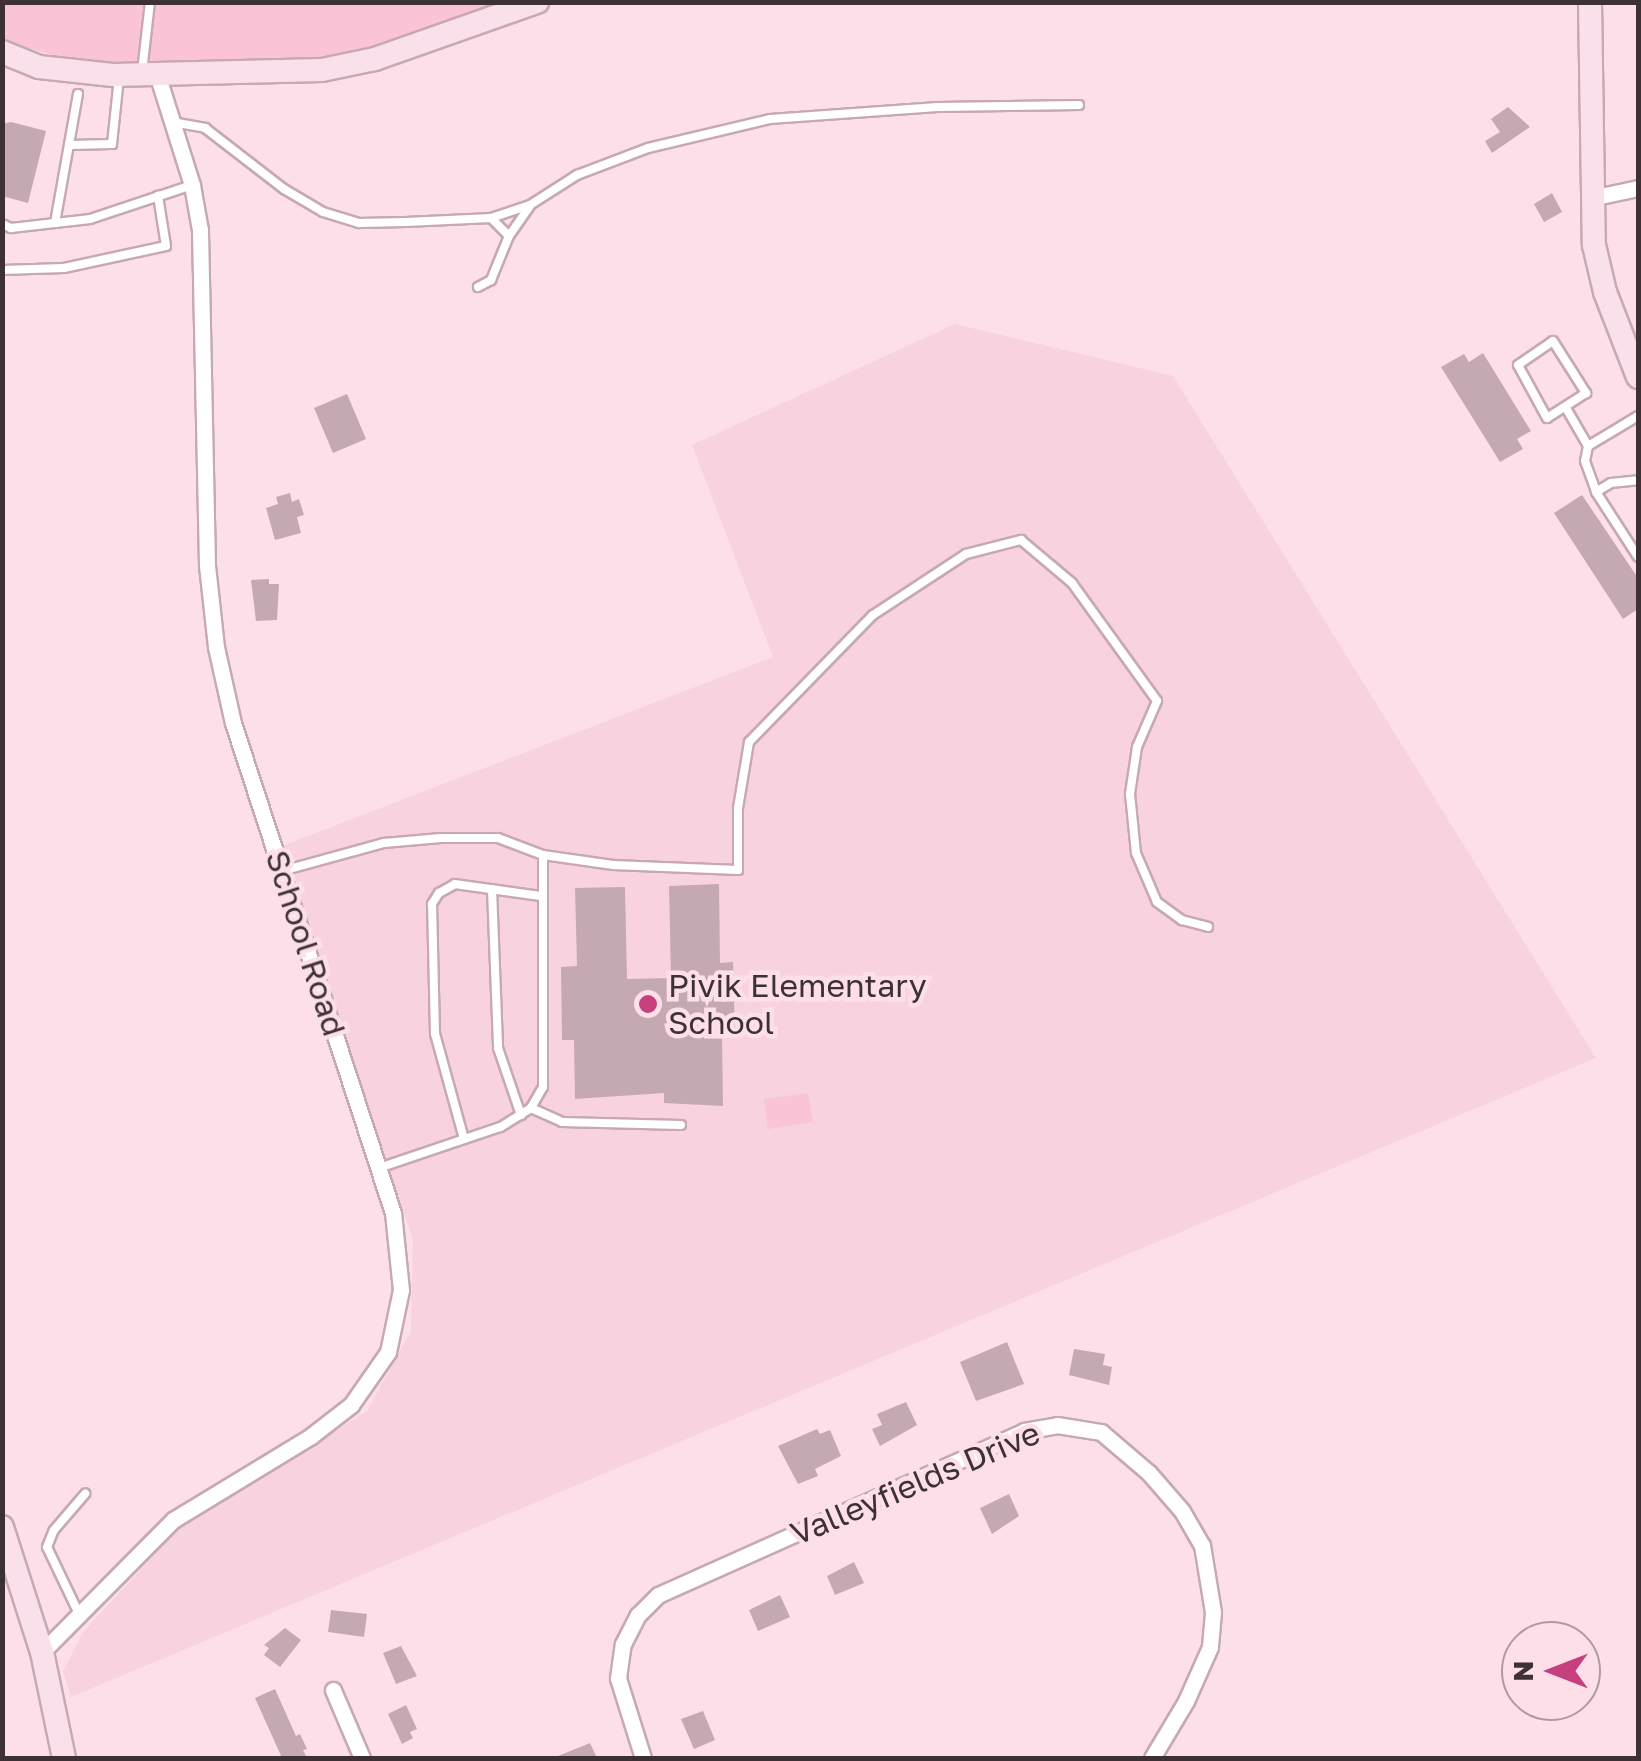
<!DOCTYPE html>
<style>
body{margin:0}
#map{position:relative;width:1641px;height:1761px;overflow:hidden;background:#fddfe9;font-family:"Golos Text",sans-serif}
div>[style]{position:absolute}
.built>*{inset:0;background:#f8d2df}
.green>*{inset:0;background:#fac4d6}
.building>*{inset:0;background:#c5a9b2}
.roads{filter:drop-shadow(2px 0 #c6a9b2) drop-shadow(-2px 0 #c6a9b2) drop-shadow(0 2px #c6a9b2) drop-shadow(0 -2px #c6a9b2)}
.lane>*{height:8px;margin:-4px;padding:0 4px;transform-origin:4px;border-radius:4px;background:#fff}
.street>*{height:15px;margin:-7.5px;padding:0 7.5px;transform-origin:7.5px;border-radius:7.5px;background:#fff}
.secondary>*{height:22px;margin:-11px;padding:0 11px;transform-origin:11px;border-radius:11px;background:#fae0ea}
.dots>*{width:28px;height:28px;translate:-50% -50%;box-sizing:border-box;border:5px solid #fddfe9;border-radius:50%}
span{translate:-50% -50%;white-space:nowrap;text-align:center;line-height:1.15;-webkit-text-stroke:9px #fddfe9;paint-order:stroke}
.street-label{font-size:32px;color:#3d3135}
.poi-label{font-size:32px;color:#3d3135}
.left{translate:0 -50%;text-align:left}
.frame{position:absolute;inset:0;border:5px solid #3d3135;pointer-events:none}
.north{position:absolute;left:1501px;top:1621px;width:100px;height:100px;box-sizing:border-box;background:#fddfe9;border:2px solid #b099a1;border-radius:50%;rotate:270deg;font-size:28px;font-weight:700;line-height:40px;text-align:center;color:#3d3135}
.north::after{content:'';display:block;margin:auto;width:35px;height:45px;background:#c7407e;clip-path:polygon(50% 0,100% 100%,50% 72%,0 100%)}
</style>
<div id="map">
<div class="built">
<div style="clip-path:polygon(955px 324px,1173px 376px,1596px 1058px,71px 1697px,63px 1671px,84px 1631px,177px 1530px,367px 1411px,411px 1331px,413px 1240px,282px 846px,773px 657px,692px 445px)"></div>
</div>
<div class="green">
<div style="clip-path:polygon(2px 3px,505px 3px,378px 45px,318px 58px,249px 65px,128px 67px,66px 59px,8px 42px,3px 38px)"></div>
<div style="clip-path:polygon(808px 1093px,813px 1122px,768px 1129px,764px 1099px)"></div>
</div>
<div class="building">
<div style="clip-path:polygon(1508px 107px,1530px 127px,1492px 153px,1485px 141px,1500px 132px,1491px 119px)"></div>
<div style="clip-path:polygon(11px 122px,46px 131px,28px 203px,2px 196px,2px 124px)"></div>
<div style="clip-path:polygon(1552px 193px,1562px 212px,1544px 222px,1534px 204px)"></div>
<div style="clip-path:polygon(1483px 353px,1531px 431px,1517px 439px,1523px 449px,1500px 462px,1441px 367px,1464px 354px,1469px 362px)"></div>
<div style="clip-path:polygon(347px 394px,366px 439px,333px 453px,314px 408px)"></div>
<div style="clip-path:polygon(290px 493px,292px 502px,299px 499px,304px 515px,297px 517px,301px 533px,275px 540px,266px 508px,278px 504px,276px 497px)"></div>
<div style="clip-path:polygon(1582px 495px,1638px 578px,1638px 609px,1623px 619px,1554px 513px)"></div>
<div style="clip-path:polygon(269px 579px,269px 584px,279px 584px,277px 620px,256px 621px,251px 580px)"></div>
<div style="clip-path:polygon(719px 884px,720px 963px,733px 962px,735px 1034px,722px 1034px,723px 1106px,664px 1103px,664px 1093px,575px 1099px,574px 1040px,562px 1040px,561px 967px,577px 966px,575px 888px,625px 887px,627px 979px,671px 978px,669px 886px)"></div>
<div style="clip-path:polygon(1007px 1342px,1024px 1384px,976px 1401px,960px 1362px)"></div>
<div style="clip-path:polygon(1074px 1349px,1105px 1354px,1103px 1365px,1112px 1367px,1109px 1385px,1069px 1375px)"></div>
<div style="clip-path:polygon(906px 1402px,917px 1425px,880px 1446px,872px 1429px,882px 1425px,877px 1414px)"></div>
<div style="clip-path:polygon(817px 1429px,820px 1434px,830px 1430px,841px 1456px,815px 1469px,818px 1476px,798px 1484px,778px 1446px)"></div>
<div style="clip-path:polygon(1009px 1494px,1019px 1516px,992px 1534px,980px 1508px)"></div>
<div style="clip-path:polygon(854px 1562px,864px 1583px,835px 1595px,827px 1576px)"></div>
<div style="clip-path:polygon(780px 1595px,790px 1617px,758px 1631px,749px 1610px)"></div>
<div style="clip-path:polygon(331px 1610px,367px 1614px,364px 1637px,328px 1632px)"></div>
<div style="clip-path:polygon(285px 1628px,301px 1640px,280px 1667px,264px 1655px,269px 1648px,264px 1645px)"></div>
<div style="clip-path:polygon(401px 1646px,417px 1676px,396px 1684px,383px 1653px)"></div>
<div style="clip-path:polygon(275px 1689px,296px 1736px,300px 1734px,307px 1749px,303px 1750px,307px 1758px,282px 1758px,255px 1698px)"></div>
<div style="clip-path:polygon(406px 1705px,417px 1729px,410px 1732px,413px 1738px,402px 1744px,388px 1714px)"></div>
<div style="clip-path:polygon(703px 1711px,715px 1740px,694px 1749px,681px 1719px)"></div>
<div style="clip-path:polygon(590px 1743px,597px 1758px,553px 1758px)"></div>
</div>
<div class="roads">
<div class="lane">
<div style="left:142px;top:72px;width:70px;rotate:-83.5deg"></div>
<div style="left:172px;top:122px;width:34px;rotate:10deg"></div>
<div style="left:205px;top:128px;width:100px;rotate:37.7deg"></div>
<div style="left:284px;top:189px;width:45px;rotate:30.5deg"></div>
<div style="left:323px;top:212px;width:38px;rotate:17deg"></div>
<div style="left:359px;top:223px;width:47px;rotate:-1.2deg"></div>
<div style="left:406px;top:222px;width:85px;rotate:-2.7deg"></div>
<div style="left:491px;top:218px;width:41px;rotate:-18.4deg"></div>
<div style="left:530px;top:205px;width:56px;rotate:-32.6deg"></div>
<div style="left:577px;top:175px;width:76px;rotate:-20.8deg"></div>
<div style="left:648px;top:148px;width:125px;rotate:-13.4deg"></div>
<div style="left:770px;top:119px;width:168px;rotate:-4.1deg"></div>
<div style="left:938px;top:107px;width:141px;rotate:-0.8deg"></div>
<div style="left:69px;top:145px;width:43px;rotate:-1.3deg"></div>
<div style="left:112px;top:144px;width:67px;rotate:-84deg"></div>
<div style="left:491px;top:218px;width:25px;rotate:45deg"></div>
<div style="left:509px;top:236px;width:35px;rotate:-55deg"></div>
<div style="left:55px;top:223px;width:131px;rotate:-79.9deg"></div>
<div style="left:2px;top:224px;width:10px;rotate:24deg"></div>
<div style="left:11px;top:228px;width:80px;rotate:-6.5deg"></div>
<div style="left:90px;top:219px;width:108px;rotate:-18.4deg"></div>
<div style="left:2px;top:270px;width:62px;rotate:-1.8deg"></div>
<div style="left:64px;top:268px;width:104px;rotate:-12.2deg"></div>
<div style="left:166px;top:246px;width:51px;rotate:-99.1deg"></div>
<div style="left:478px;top:287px;width:15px;rotate:-28deg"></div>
<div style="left:491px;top:280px;width:48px;rotate:-67.8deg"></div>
<div style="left:1553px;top:341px;width:62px;rotate:57.6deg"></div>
<div style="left:1586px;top:393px;width:46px;rotate:147.3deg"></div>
<div style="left:1547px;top:418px;width:60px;rotate:-118.7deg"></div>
<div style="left:1518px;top:365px;width:42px;rotate:-34.4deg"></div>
<div style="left:1566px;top:408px;width:44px;rotate:59.9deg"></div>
<div style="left:1638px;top:416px;width:58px;rotate:149deg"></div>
<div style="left:1588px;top:446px;width:15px;rotate:101deg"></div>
<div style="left:1585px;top:461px;width:33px;rotate:70deg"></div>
<div style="left:1596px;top:492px;width:77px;rotate:57.1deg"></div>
<div style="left:1596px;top:492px;width:17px;rotate:-31deg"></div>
<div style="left:1611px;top:483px;width:27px;rotate:-6deg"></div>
<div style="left:543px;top:855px;width:71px;rotate:8.1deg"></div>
<div style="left:613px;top:865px;width:125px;rotate:2.3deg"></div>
<div style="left:738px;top:870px;width:62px;rotate:-90deg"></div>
<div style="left:738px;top:808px;width:67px;rotate:-80.5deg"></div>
<div style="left:749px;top:742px;width:177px;rotate:-45.7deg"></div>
<div style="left:873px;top:615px;width:111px;rotate:-33.3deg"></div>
<div style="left:966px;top:554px;width:57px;rotate:-14.3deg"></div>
<div style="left:1021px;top:540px;width:67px;rotate:40.1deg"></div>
<div style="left:1072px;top:583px;width:145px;rotate:54.2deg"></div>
<div style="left:1157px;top:701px;width:50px;rotate:113.5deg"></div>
<div style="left:1137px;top:747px;width:48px;rotate:98.5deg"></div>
<div style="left:1130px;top:794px;width:59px;rotate:84.2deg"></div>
<div style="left:1136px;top:853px;width:53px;rotate:66.8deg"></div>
<div style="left:1157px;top:902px;width:31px;rotate:36deg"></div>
<div style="left:1182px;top:920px;width:27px;rotate:15deg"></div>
<div style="left:282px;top:871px;width:106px;rotate:-15.4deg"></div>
<div style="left:384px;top:843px;width:57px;rotate:-5deg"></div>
<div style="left:441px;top:838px;width:57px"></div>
<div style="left:498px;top:838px;width:48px;rotate:20.7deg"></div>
<div style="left:543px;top:855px;width:232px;rotate:90deg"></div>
<div style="left:543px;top:1087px;width:24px;rotate:120deg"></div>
<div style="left:531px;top:1108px;width:36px;rotate:148deg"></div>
<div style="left:500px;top:1127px;width:128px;rotate:161.3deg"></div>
<div style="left:492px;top:889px;width:159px;rotate:87.8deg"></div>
<div style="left:498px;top:1048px;width:71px;rotate:71.1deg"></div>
<div style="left:531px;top:1108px;width:34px;rotate:24deg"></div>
<div style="left:562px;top:1122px;width:119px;rotate:1.4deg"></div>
<div style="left:464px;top:1139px;width:109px;rotate:-105.4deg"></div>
<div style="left:435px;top:1034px;width:130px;rotate:-91.3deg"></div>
<div style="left:432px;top:904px;width:13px;rotate:-58deg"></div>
<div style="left:439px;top:893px;width:18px;rotate:-29deg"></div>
<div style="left:455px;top:884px;width:86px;rotate:8deg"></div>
<div style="left:79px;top:1614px;width:74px;rotate:-115.5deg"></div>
<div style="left:47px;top:1547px;width:18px;rotate:-68deg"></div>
<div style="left:54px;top:1530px;width:48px;rotate:-49.3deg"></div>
</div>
<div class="street">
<div style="left:1591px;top:198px;width:48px;rotate:-12deg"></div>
<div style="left:42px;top:1652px;width:186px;rotate:-45.2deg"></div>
<div style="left:173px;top:1520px;width:162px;rotate:-31.3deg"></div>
<div style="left:311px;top:1436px;width:51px;rotate:-37.8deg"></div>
<div style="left:351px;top:1405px;width:65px;rotate:-55.1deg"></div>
<div style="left:388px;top:1352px;width:63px;rotate:-78.2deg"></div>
<div style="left:401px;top:1290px;width:77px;rotate:-95.9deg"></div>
<div style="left:393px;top:1213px;width:515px;rotate:-108.08deg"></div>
<div style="left:233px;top:723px;width:78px;rotate:-102.6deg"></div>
<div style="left:216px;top:647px;width:82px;rotate:-96.3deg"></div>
<div style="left:207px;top:565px;width:335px;rotate:-91.2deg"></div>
<div style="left:200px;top:230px;width:46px;rotate:-100.1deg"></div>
<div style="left:192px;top:185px;width:116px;rotate:-107.5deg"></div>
<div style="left:333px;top:1690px;width:74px;rotate:66.9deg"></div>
<div style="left:643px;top:1758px;width:84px;rotate:-107.4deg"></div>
<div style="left:618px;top:1678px;width:34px;rotate:-82deg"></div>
<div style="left:623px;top:1644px;width:33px;rotate:-63deg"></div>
<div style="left:638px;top:1615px;width:28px;rotate:-45deg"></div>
<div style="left:658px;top:1595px;width:401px;rotate:-24.1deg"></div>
<div style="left:1024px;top:1431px;width:34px;rotate:-10deg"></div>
<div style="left:1057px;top:1425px;width:45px;rotate:9deg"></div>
<div style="left:1101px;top:1432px;width:63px;rotate:40.5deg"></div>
<div style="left:1149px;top:1473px;width:50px;rotate:49deg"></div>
<div style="left:1182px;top:1511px;width:39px;rotate:60deg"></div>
<div style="left:1202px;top:1545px;width:68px;rotate:80.7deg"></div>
<div style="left:1213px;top:1612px;width:35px;rotate:95deg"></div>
<div style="left:1210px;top:1647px;width:59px;rotate:114deg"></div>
<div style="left:1186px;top:1701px;width:66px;rotate:120.8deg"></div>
</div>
<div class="secondary">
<div style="left:1590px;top:2px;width:243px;rotate:89.1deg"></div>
<div style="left:1594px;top:245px;width:48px;rotate:76.8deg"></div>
<div style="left:1605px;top:292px;width:91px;rotate:68.8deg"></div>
<div style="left:2px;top:52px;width:40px;rotate:22deg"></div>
<div style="left:39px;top:67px;width:74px;rotate:6.2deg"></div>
<div style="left:113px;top:75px;width:209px;rotate:-1.4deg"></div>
<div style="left:322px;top:70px;width:54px;rotate:-11.7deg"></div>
<div style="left:375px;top:59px;width:172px;rotate:-19.4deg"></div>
<div style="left:2px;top:1527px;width:131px;rotate:72.3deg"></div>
<div style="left:42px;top:1652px;width:108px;rotate:78.3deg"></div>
</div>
</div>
<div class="dots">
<div style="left:648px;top:1004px;background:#c7407e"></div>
</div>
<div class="street-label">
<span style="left:306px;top:943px;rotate:72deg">School Road</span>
<span style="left:915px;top:1483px;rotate:-23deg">Valleyfields Drive</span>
</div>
<div class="poi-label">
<span class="left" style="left:668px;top:1004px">Pivik Elementary<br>School</span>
</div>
<div class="frame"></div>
<div class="north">N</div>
</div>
